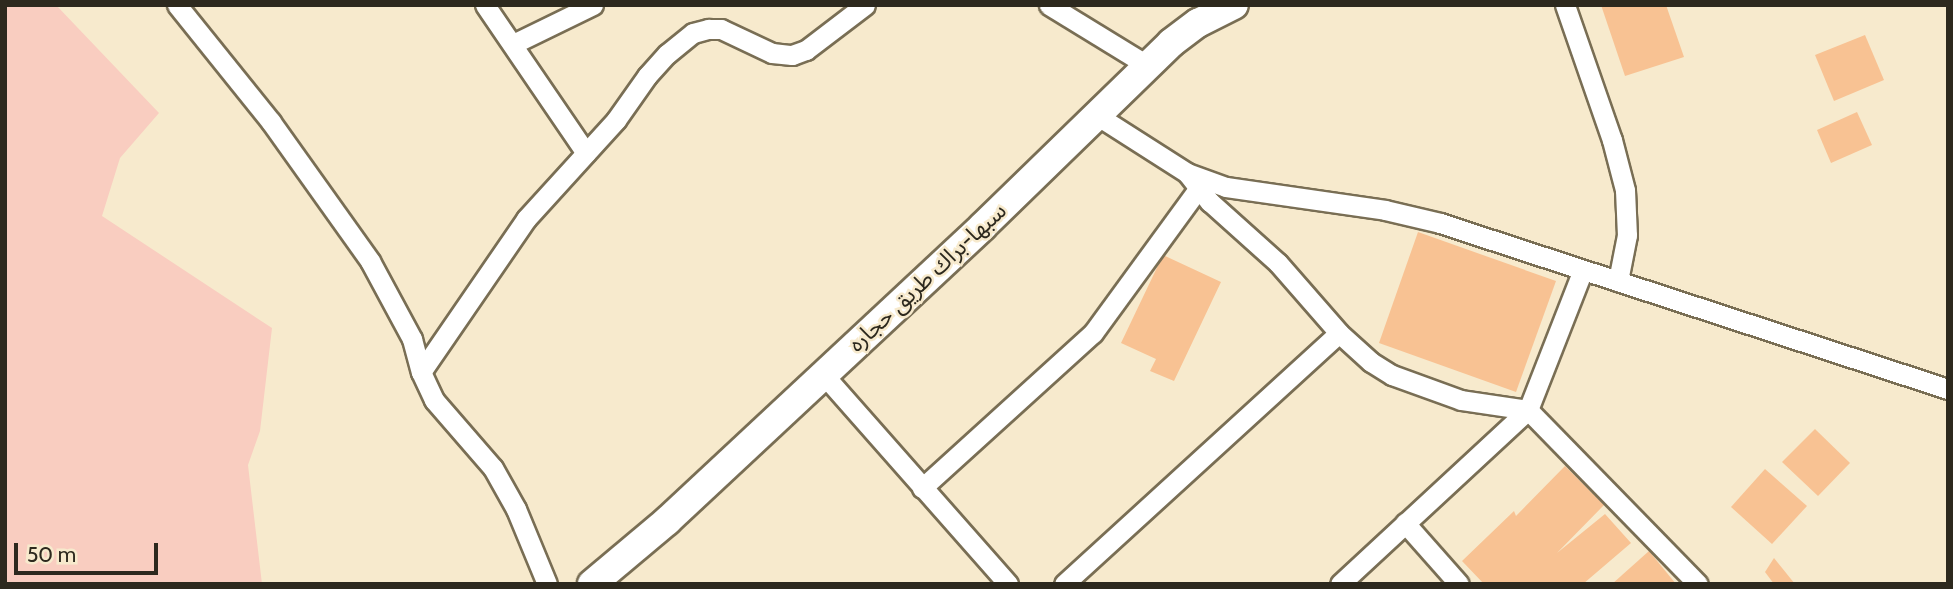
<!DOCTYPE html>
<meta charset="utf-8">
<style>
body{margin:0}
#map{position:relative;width:1953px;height:589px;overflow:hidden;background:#f7eacd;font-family:Cabin,"Noto Sans Arabic",sans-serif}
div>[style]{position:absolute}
.green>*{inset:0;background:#f9cdc0}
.building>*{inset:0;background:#f8c293}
.roads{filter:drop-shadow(2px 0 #796e54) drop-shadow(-2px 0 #796e54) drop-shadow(0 2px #796e54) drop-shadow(0 -2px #796e54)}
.street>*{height:19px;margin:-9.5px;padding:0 9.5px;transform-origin:9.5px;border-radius:9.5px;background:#fff}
.secondary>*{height:28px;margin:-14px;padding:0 14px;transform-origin:14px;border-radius:14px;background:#fff}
span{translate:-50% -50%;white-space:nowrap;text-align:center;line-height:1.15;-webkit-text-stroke:5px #f7eacd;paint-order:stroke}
.street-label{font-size:23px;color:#2d291e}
.frame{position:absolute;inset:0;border:7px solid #2d291e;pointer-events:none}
.scale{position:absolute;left:14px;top:543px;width:144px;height:32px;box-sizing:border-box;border:4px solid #2d291e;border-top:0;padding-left:9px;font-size:21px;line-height:24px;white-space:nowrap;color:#2d291e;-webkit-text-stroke:5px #f7eacd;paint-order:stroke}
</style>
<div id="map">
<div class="green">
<div style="clip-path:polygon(5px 5px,56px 5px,159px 113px,120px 158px,102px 216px,272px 328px,260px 431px,248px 465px,262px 584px,5px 584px)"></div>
</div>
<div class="building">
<div style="clip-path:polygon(1601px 5px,1666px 5px,1684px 57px,1625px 76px)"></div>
<div style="clip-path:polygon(1865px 35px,1884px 80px,1834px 101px,1815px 55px)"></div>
<div style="clip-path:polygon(1857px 112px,1872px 145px,1831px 163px,1817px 130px)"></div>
<div style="clip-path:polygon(1418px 232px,1556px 281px,1516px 392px,1379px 343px)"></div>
<div style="clip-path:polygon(1163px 255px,1221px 282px,1174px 381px,1150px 371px,1156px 359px,1121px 343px)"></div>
<div style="clip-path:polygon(1815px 429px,1850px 463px,1818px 496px,1782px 462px)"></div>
<div style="clip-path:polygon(1565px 466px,1604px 505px,1557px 553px,1605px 514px,1631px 543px,1583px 584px,1484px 584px,1462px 561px,1514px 511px,1516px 516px)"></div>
<div style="clip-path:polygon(1765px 469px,1807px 506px,1772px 544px,1731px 507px)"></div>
<div style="clip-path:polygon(1649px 551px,1676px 584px,1612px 584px)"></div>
<div style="clip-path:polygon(1774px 558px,1795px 584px,1774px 584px,1765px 572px)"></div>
</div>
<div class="roads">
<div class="street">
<div style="left:177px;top:5px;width:150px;rotate:51.2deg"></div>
<div style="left:271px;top:122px;width:171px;rotate:54.5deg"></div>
<div style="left:370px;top:261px;width:89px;rotate:61.7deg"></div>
<div style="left:412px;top:339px;width:34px;rotate:75deg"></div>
<div style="left:421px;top:372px;width:31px;rotate:65deg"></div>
<div style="left:434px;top:400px;width:90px;rotate:49.1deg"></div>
<div style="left:493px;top:468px;width:47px;rotate:60.7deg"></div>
<div style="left:516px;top:509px;width:81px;rotate:67.5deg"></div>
<div style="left:485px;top:5px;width:179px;rotate:55.7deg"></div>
<div style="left:1049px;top:5px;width:115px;rotate:31.5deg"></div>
<div style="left:1565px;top:5px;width:143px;rotate:70.8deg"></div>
<div style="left:1612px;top:140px;width:52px;rotate:75.4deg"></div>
<div style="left:1625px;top:190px;width:45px;rotate:87.5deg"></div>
<div style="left:1627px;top:235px;width:47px;rotate:101.1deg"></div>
<div style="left:513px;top:44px;width:89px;rotate:-26deg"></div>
<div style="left:1098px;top:116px;width:106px;rotate:32.6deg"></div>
<div style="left:1187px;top:173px;width:41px;rotate:19.7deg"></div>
<div style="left:1226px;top:187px;width:161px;rotate:8.2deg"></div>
<div style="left:1385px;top:210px;width:57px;rotate:13.3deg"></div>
<div style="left:1440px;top:223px;width:534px;rotate:18.1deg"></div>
<div style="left:1187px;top:173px;width:37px;rotate:52deg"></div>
<div style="left:1210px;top:202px;width:91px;rotate:41.9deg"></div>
<div style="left:1278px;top:263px;width:93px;rotate:48.9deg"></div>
<div style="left:1339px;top:333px;width:43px;rotate:42.2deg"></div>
<div style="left:1371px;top:362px;width:25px;rotate:32deg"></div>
<div style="left:1392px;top:375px;width:73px;rotate:19.9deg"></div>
<div style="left:1461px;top:400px;width:68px;rotate:8.5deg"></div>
<div style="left:1528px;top:410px;width:243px;rotate:45.7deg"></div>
<div style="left:421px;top:372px;width:186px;rotate:-55.5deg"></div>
<div style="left:526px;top:219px;width:134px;rotate:-47.7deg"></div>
<div style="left:616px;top:120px;width:54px;rotate:-54.8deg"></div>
<div style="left:647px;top:76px;width:30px;rotate:-48deg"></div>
<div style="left:667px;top:54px;width:33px;rotate:-39deg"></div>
<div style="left:693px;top:33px;width:16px;rotate:-15deg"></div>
<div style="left:708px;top:29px;width:13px"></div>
<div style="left:721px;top:29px;width:56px;rotate:25.2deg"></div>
<div style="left:772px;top:53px;width:20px;rotate:6deg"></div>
<div style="left:792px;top:55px;width:15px;rotate:-20deg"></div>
<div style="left:806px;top:50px;width:74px;rotate:-37.3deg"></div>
<div style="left:823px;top:374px;width:280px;rotate:48.6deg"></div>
<div style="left:922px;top:488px;width:231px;rotate:-42.2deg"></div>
<div style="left:1093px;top:333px;width:178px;rotate:-53.9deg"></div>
<div style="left:1405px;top:523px;width:81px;rotate:48.5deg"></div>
<div style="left:1064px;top:584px;width:372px;rotate:-42.4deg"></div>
<div style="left:1340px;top:584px;width:256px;rotate:-42.8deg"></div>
<div style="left:1528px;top:410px;width:150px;rotate:-68.6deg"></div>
</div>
<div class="secondary">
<div style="left:592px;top:584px;width:98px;rotate:-40deg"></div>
<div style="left:667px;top:521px;width:431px;rotate:-43deg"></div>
<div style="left:982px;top:227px;width:264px;rotate:-44.2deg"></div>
<div style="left:1171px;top:43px;width:34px;rotate:-37deg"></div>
<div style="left:1198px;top:23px;width:40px;rotate:-26.6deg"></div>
</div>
</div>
<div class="street-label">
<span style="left:927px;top:277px;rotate:-43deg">سبها-براك طريق حجاره</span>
</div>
<div class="frame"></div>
<div class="scale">50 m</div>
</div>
